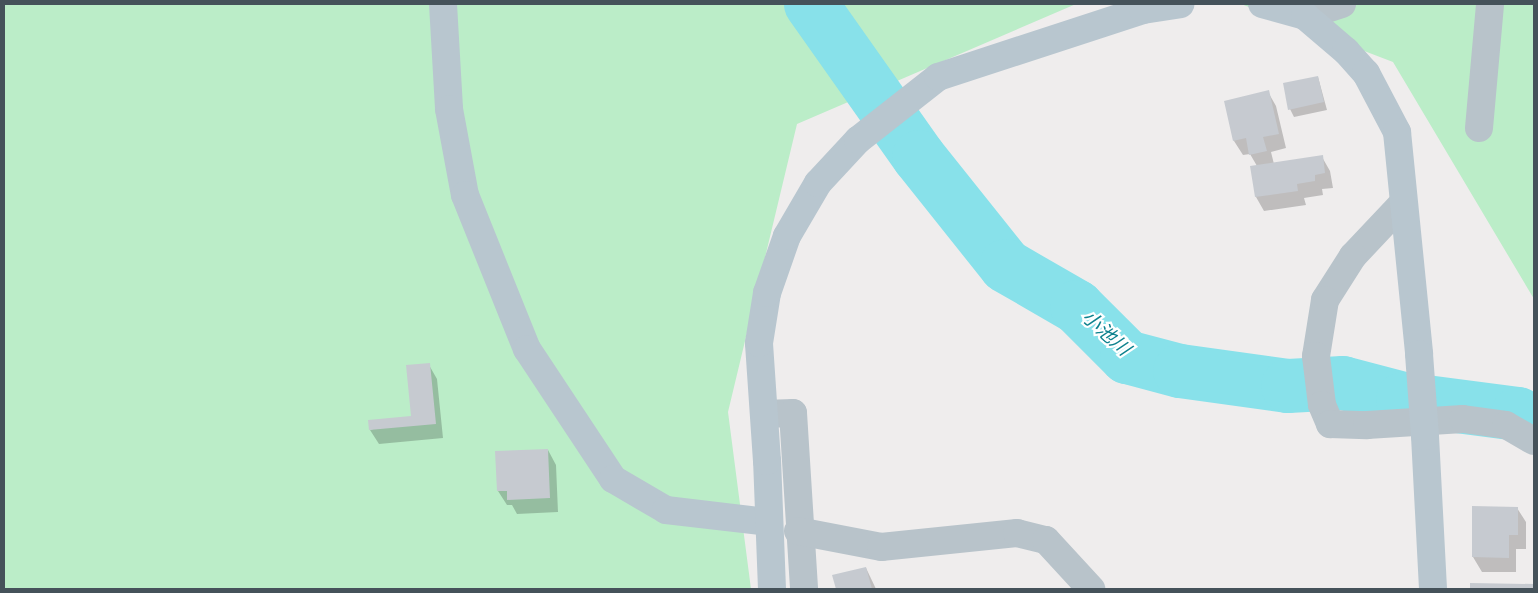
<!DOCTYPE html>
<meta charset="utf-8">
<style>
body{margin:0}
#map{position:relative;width:1538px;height:593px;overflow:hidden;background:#efeded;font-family:"Space Grotesk","Noto Sans JP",sans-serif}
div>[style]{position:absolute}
.green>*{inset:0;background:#bbedc8}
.shadow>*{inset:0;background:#0003}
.river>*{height:54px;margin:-27px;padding:0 27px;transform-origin:27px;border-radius:27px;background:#88e1ea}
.building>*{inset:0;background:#c6cad0}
.street>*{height:28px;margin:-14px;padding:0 14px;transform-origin:14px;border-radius:14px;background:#b8c3ca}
.secondary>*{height:28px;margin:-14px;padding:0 14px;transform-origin:14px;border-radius:14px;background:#b8c6cf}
.secondary-bridge>*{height:28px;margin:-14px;padding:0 14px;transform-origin:14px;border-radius:14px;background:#b8c6cf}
span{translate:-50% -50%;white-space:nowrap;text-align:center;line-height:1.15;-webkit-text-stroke:4.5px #fff;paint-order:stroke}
.water-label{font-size:19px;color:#0e828e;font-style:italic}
.frame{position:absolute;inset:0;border:5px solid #45525a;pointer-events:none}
</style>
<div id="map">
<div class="green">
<div style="clip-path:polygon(4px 4px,1076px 4px,797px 124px,728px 412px,751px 589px,4px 589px)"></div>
<div style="clip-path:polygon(1241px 4px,1534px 4px,1534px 299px,1393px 62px)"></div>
</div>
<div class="shadow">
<div style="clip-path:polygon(1318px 77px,1327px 110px,1294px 117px,1290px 109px)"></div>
<div style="clip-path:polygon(1268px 92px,1276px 106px,1286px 148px,1271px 152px,1274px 164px,1322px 157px,1330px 171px,1333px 188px,1322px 189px,1323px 195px,1304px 198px,1306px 205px,1264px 211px,1256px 197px,1257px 166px,1250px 154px,1243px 155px,1234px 141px,1225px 102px)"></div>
<div style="clip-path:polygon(429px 365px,437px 379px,443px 438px,379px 444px,370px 430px,413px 417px)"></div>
<div style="clip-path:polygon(548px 450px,556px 465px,558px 512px,517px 514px,512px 505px,507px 505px,498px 491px)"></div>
<div style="clip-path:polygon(1474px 507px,1517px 508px,1526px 522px,1526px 549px,1516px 549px,1516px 572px,1482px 572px,1473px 557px)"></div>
<div style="clip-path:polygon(866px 568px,876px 589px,837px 589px,834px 576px)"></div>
<div style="clip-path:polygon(1472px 585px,1534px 585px,1534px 589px,1471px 589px)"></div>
</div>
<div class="river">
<div style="left:811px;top:4px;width:187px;rotate:54.8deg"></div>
<div style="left:919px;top:157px;width:139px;rotate:51.4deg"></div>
<div style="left:1006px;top:266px;width:82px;rotate:30deg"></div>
<div style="left:1077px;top:307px;width:71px;rotate:45deg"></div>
<div style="left:1127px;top:357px;width:55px;rotate:14.8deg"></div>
<div style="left:1180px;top:371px;width:109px;rotate:7.9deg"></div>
<div style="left:1288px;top:386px;width:55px;rotate:-3.1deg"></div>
<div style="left:1343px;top:383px;width:62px;rotate:14.9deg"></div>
<div style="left:1403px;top:399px;width:116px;rotate:7.4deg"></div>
<div style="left:1518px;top:414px;width:19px;rotate:35deg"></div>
</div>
<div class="building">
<div style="clip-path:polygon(1318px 76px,1324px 102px,1288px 110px,1283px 83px)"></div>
<div style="clip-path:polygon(1269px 90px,1279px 134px,1263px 137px,1267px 151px,1249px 155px,1246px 138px,1233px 141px,1224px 101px)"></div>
<div style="clip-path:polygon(1323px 155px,1325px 173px,1315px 175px,1315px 181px,1297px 184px,1298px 191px,1255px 197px,1250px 166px)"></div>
<div style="clip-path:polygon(430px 363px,436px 424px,369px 430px,368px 420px,411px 416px,406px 365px)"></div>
<div style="clip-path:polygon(548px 449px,550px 498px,507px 500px,507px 491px,497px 491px,495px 451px)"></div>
<div style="clip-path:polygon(1472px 506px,1518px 507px,1518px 535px,1509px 535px,1509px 558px,1472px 557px)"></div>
<div style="clip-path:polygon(866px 567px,872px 589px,836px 589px,832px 575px)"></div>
<div style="clip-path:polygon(1470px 583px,1534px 584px,1534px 589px,1470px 589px)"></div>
</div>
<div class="street">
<div style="left:1305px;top:16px;width:39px;rotate:-18deg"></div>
<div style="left:1479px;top:128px;width:124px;rotate:-84.9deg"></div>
<div style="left:1403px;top:203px;width:73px;rotate:133.3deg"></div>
<div style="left:1353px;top:256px;width:52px;rotate:122.5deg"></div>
<div style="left:1325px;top:300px;width:57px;rotate:99.1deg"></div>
<div style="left:1316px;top:356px;width:49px;rotate:83deg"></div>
<div style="left:1322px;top:405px;width:21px;rotate:67deg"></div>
<div style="left:1330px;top:424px;width:37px;rotate:2deg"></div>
<div style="left:1367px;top:425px;width:96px;rotate:-3.6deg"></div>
<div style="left:1463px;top:419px;width:43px;rotate:7.9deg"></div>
<div style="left:1506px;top:425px;width:32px;rotate:30deg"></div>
<div style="left:764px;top:414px;width:29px;rotate:-2deg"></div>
<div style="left:793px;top:413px;width:176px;rotate:86.4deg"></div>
<div style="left:798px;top:531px;width:85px;rotate:10.9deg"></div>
<div style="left:881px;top:547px;width:137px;rotate:-5.9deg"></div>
<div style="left:1017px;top:533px;width:30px;rotate:14deg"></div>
<div style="left:1046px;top:540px;width:67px;rotate:47.4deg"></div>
</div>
<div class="secondary">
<div style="left:443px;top:4px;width:105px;rotate:86.7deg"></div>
<div style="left:449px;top:109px;width:87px;rotate:79.5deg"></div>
<div style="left:465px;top:195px;width:166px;rotate:68.1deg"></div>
<div style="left:527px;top:349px;width:156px;rotate:56.5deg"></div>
<div style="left:613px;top:479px;width:61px;rotate:30.3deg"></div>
<div style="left:666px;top:510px;width:103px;rotate:6.7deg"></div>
<div style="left:1262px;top:4px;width:45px;rotate:15.6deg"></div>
<div style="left:1305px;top:16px;width:54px;rotate:40.5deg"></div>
<div style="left:1346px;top:51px;width:30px;rotate:48deg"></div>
<div style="left:1366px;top:73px;width:67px;rotate:62.3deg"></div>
<div style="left:1397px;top:132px;width:223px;rotate:84.3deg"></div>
<div style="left:1425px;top:436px;width:153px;rotate:87deg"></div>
<div style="left:772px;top:589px;width:128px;rotate:-92.2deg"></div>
<div style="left:767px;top:461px;width:118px;rotate:-93.9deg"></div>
<div style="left:759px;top:343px;width:51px;rotate:-80.9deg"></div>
<div style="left:767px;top:293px;width:60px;rotate:-70.7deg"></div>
<div style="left:787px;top:236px;width:61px;rotate:-59.7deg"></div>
<div style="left:818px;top:183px;width:59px;rotate:-47.1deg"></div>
<div style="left:858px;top:140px;width:102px;rotate:-38.2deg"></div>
<div style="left:938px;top:77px;width:216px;rotate:-18.1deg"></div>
<div style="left:1143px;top:10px;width:38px;rotate:-9deg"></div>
</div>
<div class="secondary-bridge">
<div style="left:1419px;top:354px;width:82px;rotate:85.8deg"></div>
</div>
<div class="water-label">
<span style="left:1106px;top:333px;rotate:42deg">小池川</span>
</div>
<div class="frame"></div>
</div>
